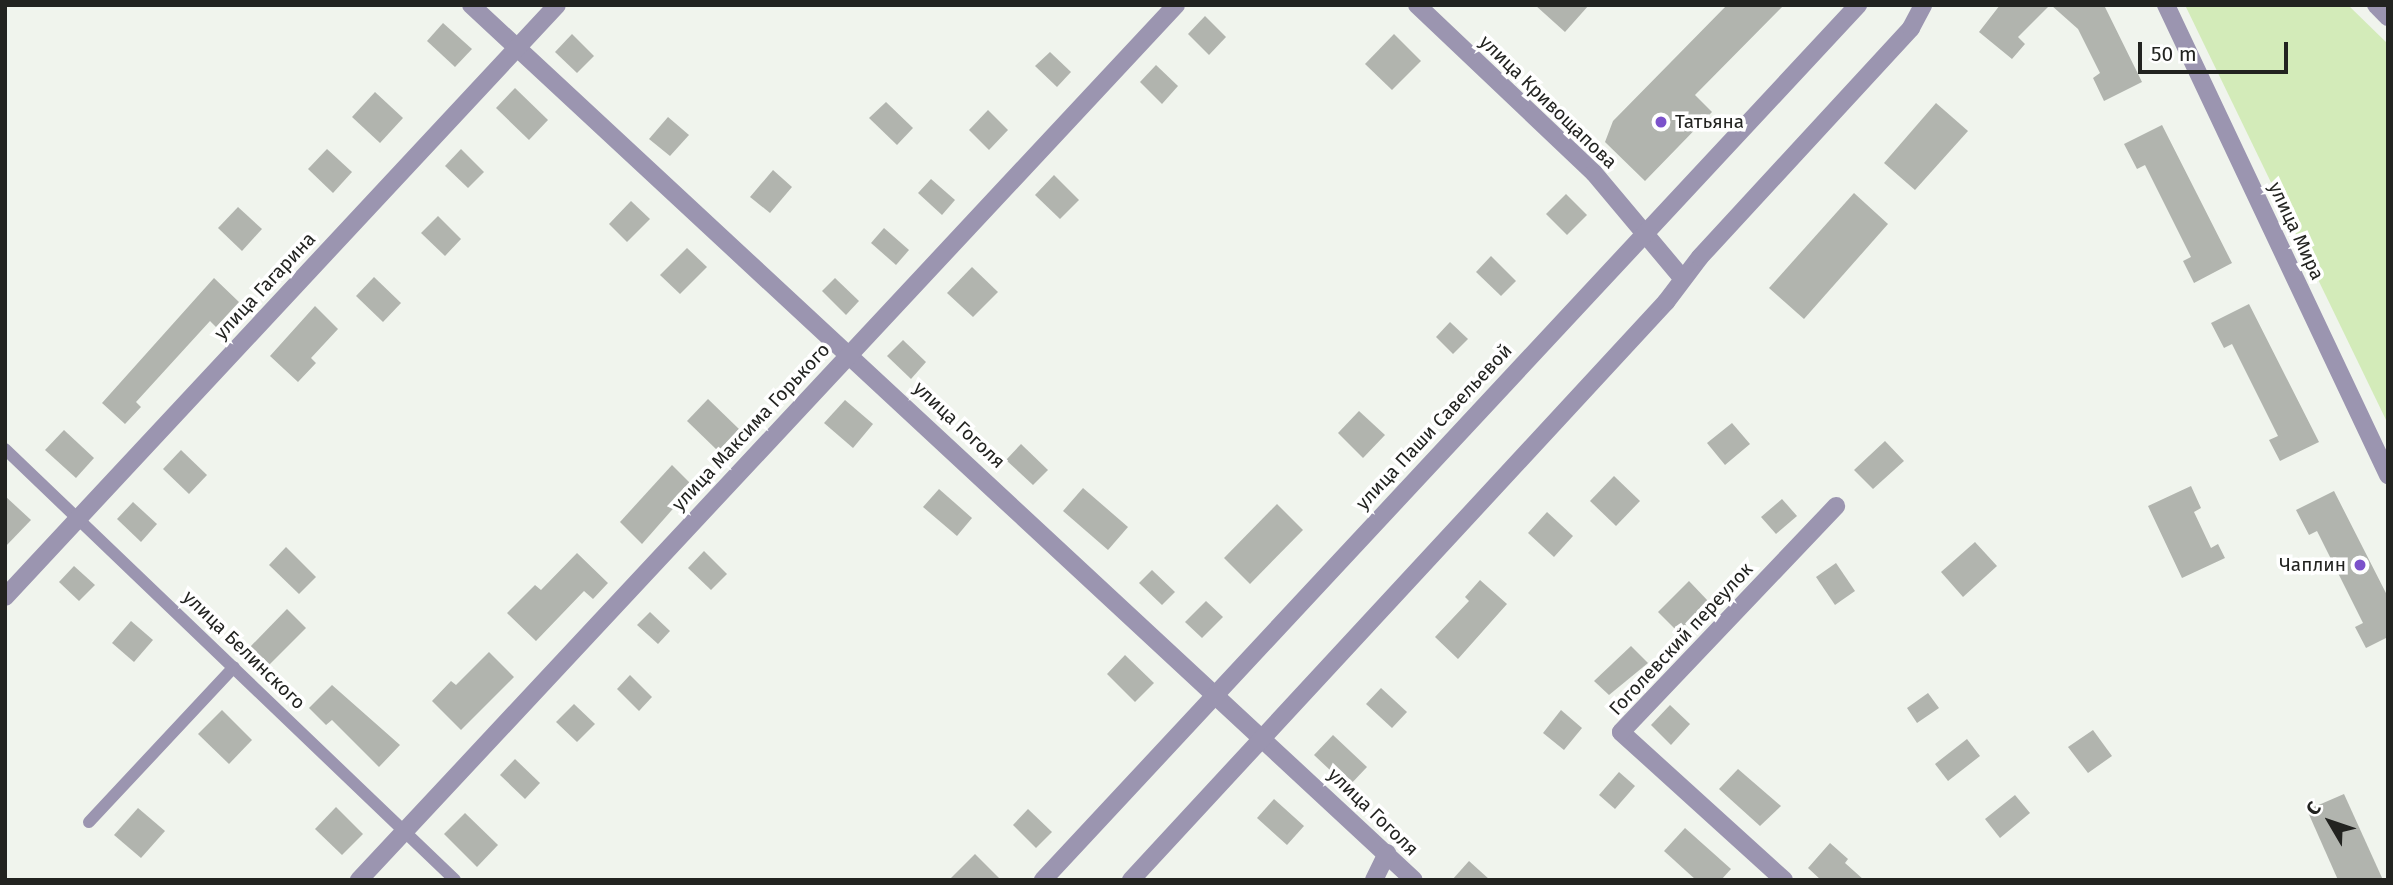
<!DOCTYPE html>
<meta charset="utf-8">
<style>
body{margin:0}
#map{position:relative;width:2393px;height:885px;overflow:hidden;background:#f0f4ed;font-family:"Fira Sans",sans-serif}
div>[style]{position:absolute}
.green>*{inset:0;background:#d3ebb9}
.building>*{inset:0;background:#b1b4ae}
.service>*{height:12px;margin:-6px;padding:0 6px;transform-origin:6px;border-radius:6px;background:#9b95b0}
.minor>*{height:18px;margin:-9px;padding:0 9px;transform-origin:9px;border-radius:9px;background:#9b95b0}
.tertiary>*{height:18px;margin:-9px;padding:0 9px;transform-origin:9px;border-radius:9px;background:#9b95b0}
.dots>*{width:19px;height:19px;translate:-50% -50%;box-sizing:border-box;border:4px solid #fff;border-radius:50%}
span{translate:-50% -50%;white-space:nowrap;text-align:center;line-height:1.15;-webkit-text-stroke:7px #fff;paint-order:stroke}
.street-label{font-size:19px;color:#222320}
.poi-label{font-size:19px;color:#222320}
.left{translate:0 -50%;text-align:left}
.right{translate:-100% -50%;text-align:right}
.frame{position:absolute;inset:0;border:7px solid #222320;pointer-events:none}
.north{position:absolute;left:2295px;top:787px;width:70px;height:70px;-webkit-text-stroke:5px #fff;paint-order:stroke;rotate:309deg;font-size:19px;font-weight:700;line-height:28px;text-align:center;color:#222320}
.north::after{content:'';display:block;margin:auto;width:24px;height:32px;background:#222320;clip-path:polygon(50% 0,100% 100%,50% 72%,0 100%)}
.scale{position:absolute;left:2138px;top:42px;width:150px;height:32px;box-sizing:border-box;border:4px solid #222320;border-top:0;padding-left:9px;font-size:21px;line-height:24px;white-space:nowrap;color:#222320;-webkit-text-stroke:5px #fff;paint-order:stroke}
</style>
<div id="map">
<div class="green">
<div style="clip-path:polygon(2185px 5px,2348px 5px,2388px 44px,2388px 424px)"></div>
</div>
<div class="building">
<div style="clip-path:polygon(1535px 5px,1589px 5px,1565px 32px)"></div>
<div style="clip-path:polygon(1727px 5px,1784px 5px,1695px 95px,1712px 112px,1645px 181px,1605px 142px,1613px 121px)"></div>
<div style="clip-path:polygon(2000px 5px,2050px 5px,2018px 37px,2025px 44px,2012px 59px,1979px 32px)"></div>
<div style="clip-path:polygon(2051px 5px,2104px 5px,2142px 82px,2104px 101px,2093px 78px,2100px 73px,2078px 29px)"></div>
<div style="clip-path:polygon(1205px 16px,1226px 37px,1209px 55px,1188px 34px)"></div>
<div style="clip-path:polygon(443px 23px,472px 49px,455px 67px,427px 41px)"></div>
<div style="clip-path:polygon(572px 34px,594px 56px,577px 73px,555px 52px)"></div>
<div style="clip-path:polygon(1394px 34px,1421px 61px,1392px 90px,1365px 64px)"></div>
<div style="clip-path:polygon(1050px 52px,1071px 72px,1057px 87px,1035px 66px)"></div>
<div style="clip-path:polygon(1156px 65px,1178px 86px,1162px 104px,1140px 82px)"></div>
<div style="clip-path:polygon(515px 88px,548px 120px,529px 140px,496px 108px)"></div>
<div style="clip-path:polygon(375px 92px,403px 118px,380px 143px,352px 117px)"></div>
<div style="clip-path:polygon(886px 102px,913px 128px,897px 145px,869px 118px)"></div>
<div style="clip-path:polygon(1936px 103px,1968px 131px,1915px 190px,1884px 163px)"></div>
<div style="clip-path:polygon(988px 110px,1008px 130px,989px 150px,969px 130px)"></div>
<div style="clip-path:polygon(668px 117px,689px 135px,670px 156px,649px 139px)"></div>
<div style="clip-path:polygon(2162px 125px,2232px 263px,2194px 283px,2183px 261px,2191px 257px,2145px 165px,2137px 169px,2124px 144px)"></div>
<div style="clip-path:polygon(327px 149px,352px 172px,333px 193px,308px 169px)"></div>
<div style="clip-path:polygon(461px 149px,484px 172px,468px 188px,445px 166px)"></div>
<div style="clip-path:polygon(773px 170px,792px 187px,770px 213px,750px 197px)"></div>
<div style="clip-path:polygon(1054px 175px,1079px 200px,1060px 219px,1035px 195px)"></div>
<div style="clip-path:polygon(931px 179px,955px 200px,942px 215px,918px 193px)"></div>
<div style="clip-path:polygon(1854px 193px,1888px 224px,1804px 319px,1769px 288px)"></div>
<div style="clip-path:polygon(1566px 194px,1587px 215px,1567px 235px,1546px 214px)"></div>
<div style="clip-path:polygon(631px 201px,650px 219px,627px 242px,609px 224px)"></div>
<div style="clip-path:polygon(238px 207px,262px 229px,242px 251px,218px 228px)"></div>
<div style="clip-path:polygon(438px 216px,461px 239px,445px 256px,421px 233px)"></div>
<div style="clip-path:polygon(884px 228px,909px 250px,896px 265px,871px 243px)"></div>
<div style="clip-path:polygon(687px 248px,707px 267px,680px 294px,660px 275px)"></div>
<div style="clip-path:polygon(1491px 256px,1516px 281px,1501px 296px,1476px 272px)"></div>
<div style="clip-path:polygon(972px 267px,998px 292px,973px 317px,947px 293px)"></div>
<div style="clip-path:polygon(374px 277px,401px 303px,383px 322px,356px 296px)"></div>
<div style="clip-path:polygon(214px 278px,239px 302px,216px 327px,210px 321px,136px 402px,141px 407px,125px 424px,102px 403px)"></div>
<div style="clip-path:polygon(835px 278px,859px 301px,846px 315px,822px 291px)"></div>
<div style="clip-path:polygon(2249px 304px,2319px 442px,2280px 461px,2269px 440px,2278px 436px,2232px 344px,2224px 348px,2211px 323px)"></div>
<div style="clip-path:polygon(315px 306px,338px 329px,311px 358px,316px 363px,298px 382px,270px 356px)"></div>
<div style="clip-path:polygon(1450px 322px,1468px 339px,1453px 354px,1436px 337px)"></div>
<div style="clip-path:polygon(903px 340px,926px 362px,911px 379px,887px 356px)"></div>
<div style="clip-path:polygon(708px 399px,739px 429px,718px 451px,687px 421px)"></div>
<div style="clip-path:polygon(845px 400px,873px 424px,853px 448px,824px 423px)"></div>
<div style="clip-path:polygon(1359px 411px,1385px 435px,1363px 458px,1338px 433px)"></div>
<div style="clip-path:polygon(1732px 423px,1750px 444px,1725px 465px,1707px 443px)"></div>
<div style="clip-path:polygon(64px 430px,94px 458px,76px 478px,45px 450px)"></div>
<div style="clip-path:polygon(1885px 441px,1904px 461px,1873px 489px,1854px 470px)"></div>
<div style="clip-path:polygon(1021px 444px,1048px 470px,1033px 485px,1006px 460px)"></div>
<div style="clip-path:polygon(181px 450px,207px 475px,189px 494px,163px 469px)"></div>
<div style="clip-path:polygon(672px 465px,693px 486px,642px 544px,620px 522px)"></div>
<div style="clip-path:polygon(1614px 476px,1640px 501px,1616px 526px,1590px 501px)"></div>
<div style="clip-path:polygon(2191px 486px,2201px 508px,2194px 512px,2211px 548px,2218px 544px,2225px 558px,2182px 578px,2148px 506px)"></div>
<div style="clip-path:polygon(1083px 488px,1128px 527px,1108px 550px,1063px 511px)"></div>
<div style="clip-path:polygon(939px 489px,972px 518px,957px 536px,923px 507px)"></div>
<div style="clip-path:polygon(2334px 491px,2388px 597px,2388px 637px,2366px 648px,2355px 627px,2363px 623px,2317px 531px,2309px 535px,2296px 510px)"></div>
<div style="clip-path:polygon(5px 496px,31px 520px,5px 547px)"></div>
<div style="clip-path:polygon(1782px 499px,1797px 516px,1776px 534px,1761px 517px)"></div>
<div style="clip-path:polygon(133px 502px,157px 524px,141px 542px,117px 519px)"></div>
<div style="clip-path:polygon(1277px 504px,1303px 530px,1250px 584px,1224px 558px)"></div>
<div style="clip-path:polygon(1547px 512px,1573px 536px,1554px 557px,1528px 533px)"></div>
<div style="clip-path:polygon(1975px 542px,1997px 566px,1963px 597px,1941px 572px)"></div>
<div style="clip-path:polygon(286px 547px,316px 577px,299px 594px,269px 565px)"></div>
<div style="clip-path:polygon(704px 551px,727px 574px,711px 590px,688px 568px)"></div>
<div style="clip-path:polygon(577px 553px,608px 583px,593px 599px,584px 591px,536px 641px,507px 613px,535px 585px,541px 590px)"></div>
<div style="clip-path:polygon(1836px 563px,1855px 591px,1835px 605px,1816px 577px)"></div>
<div style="clip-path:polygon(74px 566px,95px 585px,79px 601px,59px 582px)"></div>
<div style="clip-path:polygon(1152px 570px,1175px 592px,1162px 605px,1139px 583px)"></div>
<div style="clip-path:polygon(1480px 580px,1507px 604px,1458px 659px,1435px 637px,1469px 601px,1465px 597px)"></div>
<div style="clip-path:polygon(1689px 581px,1709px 602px,1678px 632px,1658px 612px)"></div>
<div style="clip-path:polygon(1206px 601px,1223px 617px,1202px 638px,1185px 622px)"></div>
<div style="clip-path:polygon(287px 609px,306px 628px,269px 665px,250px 647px)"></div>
<div style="clip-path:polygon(650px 612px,670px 631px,658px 644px,637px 625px)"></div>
<div style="clip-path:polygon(131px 621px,153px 640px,134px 662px,112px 643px)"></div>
<div style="clip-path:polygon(1631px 646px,1648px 663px,1609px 695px,1594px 681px)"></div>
<div style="clip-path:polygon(489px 652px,514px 677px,461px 730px,432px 701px,451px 681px,456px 685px)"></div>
<div style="clip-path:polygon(1125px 655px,1154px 683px,1135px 702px,1107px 674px)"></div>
<div style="clip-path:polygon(630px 675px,652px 697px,639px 711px,617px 689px)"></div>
<div style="clip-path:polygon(332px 685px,400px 745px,379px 767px,332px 720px,326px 725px,309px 708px)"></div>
<div style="clip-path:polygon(1381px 688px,1407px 712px,1392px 728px,1366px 704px)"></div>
<div style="clip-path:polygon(1928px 693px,1939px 708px,1917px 723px,1907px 708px)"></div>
<div style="clip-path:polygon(574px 704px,595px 724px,577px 742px,556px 722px)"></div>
<div style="clip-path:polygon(1670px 705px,1690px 724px,1671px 745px,1651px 725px)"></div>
<div style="clip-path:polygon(222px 710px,252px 740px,229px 764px,198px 734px)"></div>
<div style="clip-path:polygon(1561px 710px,1582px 728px,1564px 750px,1543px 733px)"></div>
<div style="clip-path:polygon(2093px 730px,2112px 756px,2088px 773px,2068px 747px)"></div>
<div style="clip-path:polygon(1333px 735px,1367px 767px,1348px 787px,1314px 755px)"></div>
<div style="clip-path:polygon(1967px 739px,1980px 756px,1948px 781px,1935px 764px)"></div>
<div style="clip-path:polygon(515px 759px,540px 783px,525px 799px,500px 775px)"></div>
<div style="clip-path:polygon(1738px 769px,1781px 806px,1760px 826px,1719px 789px)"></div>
<div style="clip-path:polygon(1619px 772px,1635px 786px,1615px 809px,1599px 795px)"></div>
<div style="clip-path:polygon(2344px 794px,2383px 880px,2338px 880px,2307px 810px)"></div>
<div style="clip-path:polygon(2015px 795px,2030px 813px,2000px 838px,1985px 819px)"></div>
<div style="clip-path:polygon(1274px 799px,1304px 826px,1287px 845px,1257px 818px)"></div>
<div style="clip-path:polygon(336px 807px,363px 834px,342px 855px,315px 829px)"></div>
<div style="clip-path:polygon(138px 808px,165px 831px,141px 858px,114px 835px)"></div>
<div style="clip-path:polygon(1028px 809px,1052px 832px,1036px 848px,1013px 825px)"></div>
<div style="clip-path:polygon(465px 813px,498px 845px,477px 867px,444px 834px)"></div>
<div style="clip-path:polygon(1685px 828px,1731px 869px,1721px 880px,1696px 880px,1664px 851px)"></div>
<div style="clip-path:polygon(1830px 843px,1848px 859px,1845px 863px,1864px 880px,1821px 880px,1808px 868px)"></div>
<div style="clip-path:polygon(975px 854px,1001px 880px,949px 880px)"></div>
<div style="clip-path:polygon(1469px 861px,1490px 880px,1452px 880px)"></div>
</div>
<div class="service">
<div style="left:5px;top:449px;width:623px;rotate:43.76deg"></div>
<div style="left:89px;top:822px;width:212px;rotate:-46.9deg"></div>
</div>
<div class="minor">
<div style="left:471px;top:5px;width:1286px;rotate:42.86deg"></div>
<div style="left:1417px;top:5px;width:244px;rotate:43.5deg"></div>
<div style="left:1594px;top:173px;width:138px;rotate:50deg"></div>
<div style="left:2376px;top:5px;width:17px;rotate:45deg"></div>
<div style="left:5px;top:597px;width:809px;rotate:-47deg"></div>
<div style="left:359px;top:880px;width:1197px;rotate:-46.96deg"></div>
<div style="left:1043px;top:880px;width:1196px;rotate:-47.03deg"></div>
<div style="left:1131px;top:880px;width:788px;rotate:-47.21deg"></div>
<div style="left:1666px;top:302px;width:56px;rotate:-52.9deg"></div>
<div style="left:1700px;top:257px;width:311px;rotate:-47.3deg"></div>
<div style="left:1911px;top:28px;width:26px;rotate:-62deg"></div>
<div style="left:1374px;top:880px;width:30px;rotate:-64deg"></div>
<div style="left:1784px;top:880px;width:220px;rotate:-137.8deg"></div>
<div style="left:1621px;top:732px;width:312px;rotate:-46.4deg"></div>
</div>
<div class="tertiary">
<div style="left:2166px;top:5px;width:520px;rotate:64.72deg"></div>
</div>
<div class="dots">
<div style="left:1661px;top:122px;background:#7c52cb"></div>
<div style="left:2360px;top:565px;background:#7c52cb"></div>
</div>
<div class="street-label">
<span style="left:1548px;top:102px;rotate:44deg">улица Кривощапова</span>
<span style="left:2296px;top:231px;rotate:65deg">улица Мира</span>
<span style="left:265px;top:286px;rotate:-47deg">улица Гагарина</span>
<span style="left:959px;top:425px;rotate:43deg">улица Гоголя</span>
<span style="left:751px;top:427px;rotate:-47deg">улица Максима Горького</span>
<span style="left:1434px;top:427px;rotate:-47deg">улица Паши Савельевой</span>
<span style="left:1681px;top:639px;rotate:-47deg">Гоголевский переулок</span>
<span style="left:244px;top:650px;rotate:44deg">улица Белинского</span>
<span style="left:1373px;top:812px;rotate:44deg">улица Гоголя</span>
</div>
<div class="poi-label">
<span class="left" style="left:1675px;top:122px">Татьяна</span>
<span class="right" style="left:2346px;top:565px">Чаплин</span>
</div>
<div class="frame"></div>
<div class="north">С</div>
<div class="scale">50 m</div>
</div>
